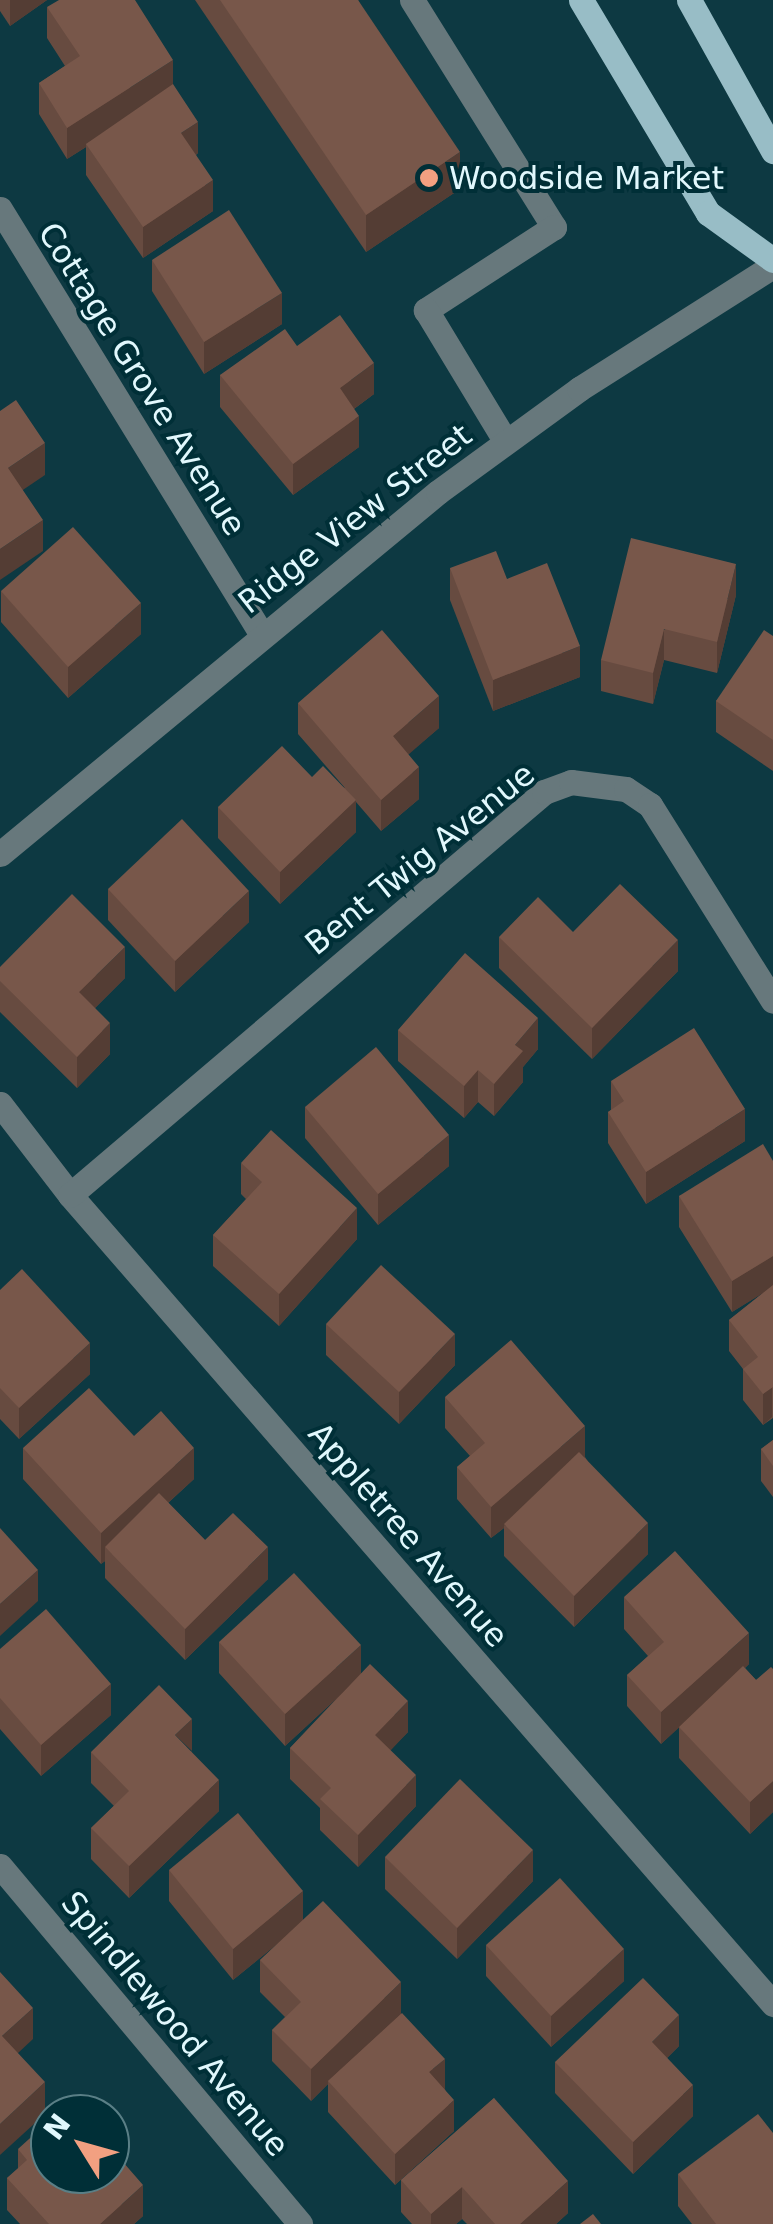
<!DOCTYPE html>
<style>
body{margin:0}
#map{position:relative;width:773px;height:2224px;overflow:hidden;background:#0d3942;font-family:"DejaVu Sans",sans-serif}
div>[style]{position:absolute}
.minor>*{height:25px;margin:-12.5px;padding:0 12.5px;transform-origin:12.5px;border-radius:12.5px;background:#67787c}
.major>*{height:25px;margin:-12.5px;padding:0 12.5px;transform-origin:12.5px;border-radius:12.5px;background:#98bdc6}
.wall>*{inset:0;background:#674b40}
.shaded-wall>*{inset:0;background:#543d34}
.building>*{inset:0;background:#78574a}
.dots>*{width:28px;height:28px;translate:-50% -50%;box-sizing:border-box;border:5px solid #002f37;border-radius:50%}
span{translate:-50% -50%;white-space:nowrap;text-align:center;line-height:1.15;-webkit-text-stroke:8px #002f37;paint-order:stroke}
.poi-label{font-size:32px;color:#e1f8fd}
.left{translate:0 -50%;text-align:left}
.street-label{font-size:32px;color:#e1f8fd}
.north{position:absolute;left:30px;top:2094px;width:100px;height:100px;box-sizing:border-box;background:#002f37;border:2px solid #5a7f86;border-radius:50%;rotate:307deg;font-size:28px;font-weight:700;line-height:40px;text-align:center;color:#e1f8fd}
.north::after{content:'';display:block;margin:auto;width:35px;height:45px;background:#f2a081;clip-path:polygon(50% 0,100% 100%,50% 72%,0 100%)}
</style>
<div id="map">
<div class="minor">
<div style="left:412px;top:0;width:268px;rotate:58deg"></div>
<div style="left:554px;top:227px;width:153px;rotate:147deg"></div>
<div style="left:426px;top:310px;width:154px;rotate:58.8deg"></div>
<div style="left:0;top:209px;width:498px;rotate:58.4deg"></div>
<div style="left:0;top:854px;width:568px;rotate:-39.57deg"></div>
<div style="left:438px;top:492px;width:175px;rotate:-36.1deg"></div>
<div style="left:579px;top:389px;width:230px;rotate:-32.4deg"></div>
<div style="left:0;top:1104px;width:115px;rotate:52.4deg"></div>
<div style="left:70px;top:1195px;width:1072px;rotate:49.01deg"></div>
<div style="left:70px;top:1195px;width:622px;rotate:-40.37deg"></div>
<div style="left:544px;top:792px;width:29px;rotate:-20deg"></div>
<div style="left:571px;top:782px;width:55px;rotate:7.3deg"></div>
<div style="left:626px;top:789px;width:29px;rotate:34deg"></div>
<div style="left:650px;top:805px;width:231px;rotate:57.9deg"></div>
<div style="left:0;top:1866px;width:467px;rotate:50deg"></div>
</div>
<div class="major">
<div style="left:581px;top:0;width:248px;rotate:59.2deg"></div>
<div style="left:708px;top:213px;width:80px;rotate:35.9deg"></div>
<div style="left:689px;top:0;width:173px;rotate:60.9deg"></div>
</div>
<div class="wall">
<div style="clip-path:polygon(0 0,47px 0,10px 26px,0 11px)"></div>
<div style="clip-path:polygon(195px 0,358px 0,460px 189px,366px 252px)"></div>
<div style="clip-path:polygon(47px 7px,198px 153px,196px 155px,213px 211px,143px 258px,86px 175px,86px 147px,67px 159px,39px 114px,39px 83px,65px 66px,47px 38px)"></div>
<div style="clip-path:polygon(152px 260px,282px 324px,204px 374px,152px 291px)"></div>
<div style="clip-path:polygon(297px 346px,374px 394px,354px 409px,359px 447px,293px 495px,220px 407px,220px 375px)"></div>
<div style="clip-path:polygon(450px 568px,507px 579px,580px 677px,493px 711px,450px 600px)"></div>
<div style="clip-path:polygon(1px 591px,141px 634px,68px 698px,1px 622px)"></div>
<div style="clip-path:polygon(736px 595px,717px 673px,664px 660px,653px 704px,601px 691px,601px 660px)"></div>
<div style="clip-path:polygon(773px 636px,773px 771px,716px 732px,716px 701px)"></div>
<div style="clip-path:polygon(298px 703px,439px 728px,408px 754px,419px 799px,381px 831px,356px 802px,356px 832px,280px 904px,218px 838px,218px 807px,312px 777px,345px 788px,298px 734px)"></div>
<div style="clip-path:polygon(108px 889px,249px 922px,175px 992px,108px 920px)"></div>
<div style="clip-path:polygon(499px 937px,678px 971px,592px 1059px,499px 968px)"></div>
<div style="clip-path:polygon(0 967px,125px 978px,95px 1008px,110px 1054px,77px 1088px,0 1012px)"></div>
<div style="clip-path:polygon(398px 1030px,538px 1049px,523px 1067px,523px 1082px,494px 1116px,478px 1102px,464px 1118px,398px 1061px)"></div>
<div style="clip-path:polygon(611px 1081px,745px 1141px,646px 1204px,608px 1143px,608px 1112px,611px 1110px)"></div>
<div style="clip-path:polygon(305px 1107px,449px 1166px,378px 1225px,305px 1138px)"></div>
<div style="clip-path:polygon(773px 1161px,773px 1418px,763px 1425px,743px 1400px,743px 1369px,729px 1351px,729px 1320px,764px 1292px,732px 1312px,679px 1227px,679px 1196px)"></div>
<div style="clip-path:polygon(241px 1163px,357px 1239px,279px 1326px,213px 1266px,213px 1235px,246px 1199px,241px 1194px)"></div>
<div style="clip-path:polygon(0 1290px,90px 1374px,19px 1439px,0 1419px)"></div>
<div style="clip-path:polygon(326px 1324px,455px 1365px,399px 1424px,326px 1355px)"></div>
<div style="clip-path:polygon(445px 1397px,585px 1457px,648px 1554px,574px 1627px,504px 1556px,504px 1528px,491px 1538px,457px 1499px,457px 1467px,470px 1456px,445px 1428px)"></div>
<div style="clip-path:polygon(134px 1436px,194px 1479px,168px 1503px,205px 1540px,268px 1579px,185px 1660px,105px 1578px,105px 1561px,101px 1564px,23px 1479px,23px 1448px)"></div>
<div style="clip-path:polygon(773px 1440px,773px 1497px,761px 1481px,761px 1449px)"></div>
<div style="clip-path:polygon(624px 1597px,749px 1664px,745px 1668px,756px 1680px,773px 1669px,773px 1812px,750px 1834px,679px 1758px,679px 1727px,661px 1744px,627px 1706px,627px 1675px,648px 1656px,624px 1629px)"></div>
<div style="clip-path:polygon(219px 1642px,361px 1673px,408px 1732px,390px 1750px,416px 1806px,358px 1867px,320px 1830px,320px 1808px,290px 1779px,290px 1748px,337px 1698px,285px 1746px,219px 1673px)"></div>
<div style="clip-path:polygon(0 1649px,111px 1715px,41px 1776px,0 1729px)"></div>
<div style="clip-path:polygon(191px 1751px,219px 1811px,129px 1898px,91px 1859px,91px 1828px,114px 1806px,91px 1783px,91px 1752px)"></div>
<div style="clip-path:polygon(385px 1857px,533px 1881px,457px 1959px,385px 1889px)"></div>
<div style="clip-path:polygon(169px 1870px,303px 1920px,401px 2014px,445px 2089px,454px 2131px,395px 2185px,328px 2112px,328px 2084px,311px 2101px,272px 2061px,272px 2030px,285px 2017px,260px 1992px,260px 1960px,283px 1939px,233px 1980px,169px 1901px)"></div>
<div style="clip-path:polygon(486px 1945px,624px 1981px,551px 2047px,486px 1976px)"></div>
<div style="clip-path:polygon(679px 2046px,667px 2058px,693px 2116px,633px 2174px,555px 2093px,555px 2062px)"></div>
<div style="clip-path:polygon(494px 2098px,568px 2213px,556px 2224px,467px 2224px,462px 2219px,456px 2224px,412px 2224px,401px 2212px,401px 2180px)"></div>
<div style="clip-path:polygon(18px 2149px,143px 2216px,134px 2224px,20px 2224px,7px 2210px,7px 2178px,18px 2169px)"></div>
<div style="clip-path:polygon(678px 2174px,773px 2224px,692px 2224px,678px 2206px)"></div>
</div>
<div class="shaded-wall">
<div style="clip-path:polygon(10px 0,47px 0,10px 26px)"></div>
<div style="clip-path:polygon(173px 60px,173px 91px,86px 144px,86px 147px,67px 159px,67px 128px)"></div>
<div style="clip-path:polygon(198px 122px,198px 153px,181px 165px,181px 133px)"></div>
<div style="clip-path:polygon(460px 152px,460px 189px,366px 252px,366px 215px)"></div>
<div style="clip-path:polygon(213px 180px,213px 211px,143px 258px,143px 227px)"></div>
<div style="clip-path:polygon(282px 293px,282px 324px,204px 374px,204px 342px)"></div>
<div style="clip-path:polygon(374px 363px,374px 394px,340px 419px,340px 388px)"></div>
<div style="clip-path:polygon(359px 416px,359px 447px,293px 495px,293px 464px)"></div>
<div style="clip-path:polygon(45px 443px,45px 475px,8px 500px,8px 468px)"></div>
<div style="clip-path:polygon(43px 520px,43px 551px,0 580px,0 549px)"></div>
<div style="clip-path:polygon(736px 564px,736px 595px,717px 673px,717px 642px)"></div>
<div style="clip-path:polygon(141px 603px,141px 634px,68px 698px,68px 667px)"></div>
<div style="clip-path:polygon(664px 629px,664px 660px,653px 704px,653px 673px)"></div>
<div style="clip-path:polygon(580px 646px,580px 677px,493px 711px,493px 680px)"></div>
<div style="clip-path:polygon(439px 696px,439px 728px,393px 768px,393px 736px)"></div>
<div style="clip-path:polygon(419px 767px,419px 799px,381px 831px,381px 800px)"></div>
<div style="clip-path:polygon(356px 800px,356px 832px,280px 904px,280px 872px)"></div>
<div style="clip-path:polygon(249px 891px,249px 922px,175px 992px,175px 961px)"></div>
<div style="clip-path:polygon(678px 940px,678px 971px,592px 1059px,592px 1028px)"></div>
<div style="clip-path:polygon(125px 947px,125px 978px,79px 1024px,79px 992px)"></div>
<div style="clip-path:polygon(538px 1018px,538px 1049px,523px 1067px,523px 1082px,494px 1116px,494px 1084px,515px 1045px)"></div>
<div style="clip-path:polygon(110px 1023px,110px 1054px,77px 1088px,77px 1057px)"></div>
<div style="clip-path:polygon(478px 1070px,478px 1102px,464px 1118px,464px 1086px)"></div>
<div style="clip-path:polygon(745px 1109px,745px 1141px,646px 1204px,646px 1172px)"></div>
<div style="clip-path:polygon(449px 1135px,449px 1166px,378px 1225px,378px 1194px)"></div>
<div style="clip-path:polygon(357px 1208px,357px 1239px,279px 1326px,279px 1294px)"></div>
<div style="clip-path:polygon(773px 1256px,773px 1287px,732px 1312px,732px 1281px)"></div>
<div style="clip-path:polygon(455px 1334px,455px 1365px,399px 1424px,399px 1392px)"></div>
<div style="clip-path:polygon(90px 1343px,90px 1374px,19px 1439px,19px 1408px)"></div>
<div style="clip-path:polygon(772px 1386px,772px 1417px,763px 1425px,763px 1394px)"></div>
<div style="clip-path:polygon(585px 1426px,585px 1457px,505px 1526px,504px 1524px,504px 1528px,491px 1538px,491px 1507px)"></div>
<div style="clip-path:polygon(194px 1448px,194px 1479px,112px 1554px,105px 1547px,105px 1561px,101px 1564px,101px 1533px)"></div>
<div style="clip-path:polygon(648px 1523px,648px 1554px,574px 1627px,574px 1596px)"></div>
<div style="clip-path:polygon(268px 1547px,268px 1579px,185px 1660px,185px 1629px)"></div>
<div style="clip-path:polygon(38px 1570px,38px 1601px,0 1636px,0 1604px)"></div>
<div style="clip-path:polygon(749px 1633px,749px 1664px,661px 1744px,661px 1712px)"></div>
<div style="clip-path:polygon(361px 1645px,361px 1676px,285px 1746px,285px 1714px)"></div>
<div style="clip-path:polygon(111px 1684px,111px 1715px,41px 1776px,41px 1745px)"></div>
<div style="clip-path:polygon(408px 1701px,408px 1732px,375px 1767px,375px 1735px)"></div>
<div style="clip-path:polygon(192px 1719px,192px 1751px,175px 1735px)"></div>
<div style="clip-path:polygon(416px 1775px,416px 1806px,358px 1867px,358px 1835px)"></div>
<div style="clip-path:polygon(219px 1780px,219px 1811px,129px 1898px,129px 1866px)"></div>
<div style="clip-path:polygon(773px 1781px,773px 1812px,750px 1834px,750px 1802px)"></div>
<div style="clip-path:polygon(533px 1850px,533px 1881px,457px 1959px,457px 1928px)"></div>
<div style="clip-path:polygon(303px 1891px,303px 1923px,233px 1980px,233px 1949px)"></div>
<div style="clip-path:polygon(624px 1949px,624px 1981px,551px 2047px,551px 2016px)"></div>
<div style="clip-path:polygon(401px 1982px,401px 2014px,328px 2081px,328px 2084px,311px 2101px,311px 2069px)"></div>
<div style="clip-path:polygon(33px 2008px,33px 2039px,2px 2068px,2px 2036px)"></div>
<div style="clip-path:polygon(679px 2015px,679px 2046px,652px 2073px,652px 2042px)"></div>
<div style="clip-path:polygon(445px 2059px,445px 2090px,429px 2072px)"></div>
<div style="clip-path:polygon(45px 2082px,45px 2114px,0 2155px,0 2124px)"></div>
<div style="clip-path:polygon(693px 2085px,693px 2116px,633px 2174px,633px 2142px)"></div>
<div style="clip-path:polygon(454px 2100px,454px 2131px,395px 2185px,395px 2154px)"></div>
<div style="clip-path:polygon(568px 2181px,568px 2213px,556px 2224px,520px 2224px)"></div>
<div style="clip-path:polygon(143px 2185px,143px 2216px,134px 2224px,100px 2224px)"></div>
<div style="clip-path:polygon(462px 2187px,462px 2219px,456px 2224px,431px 2224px,431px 2214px)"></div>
</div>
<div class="building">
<div style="clip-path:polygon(59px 0,135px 0,173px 60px,67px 128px,39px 83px,80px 56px,47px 7px)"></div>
<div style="clip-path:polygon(220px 0,358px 0,460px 152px,366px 215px)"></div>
<div style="clip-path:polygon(173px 84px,198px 122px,181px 133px,213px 180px,143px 227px,86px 144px)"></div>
<div style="clip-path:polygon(229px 210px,282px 293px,204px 342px,152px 260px)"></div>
<div style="clip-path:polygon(340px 315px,374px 363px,340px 388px,359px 416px,293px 464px,220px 375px,285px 329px,297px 346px)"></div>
<div style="clip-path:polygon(16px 400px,45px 443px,8px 468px,43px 520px,0 549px,0 411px)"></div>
<div style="clip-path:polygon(73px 527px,141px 603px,68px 667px,1px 591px)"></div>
<div style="clip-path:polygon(631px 538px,736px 564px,717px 642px,664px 629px,653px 673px,601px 660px)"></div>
<div style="clip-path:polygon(496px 551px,507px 579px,547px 563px,580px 646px,493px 680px,450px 568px)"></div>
<div style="clip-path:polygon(382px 630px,439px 696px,393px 736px,419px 767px,381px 800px,298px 703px)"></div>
<div style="clip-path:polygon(764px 630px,773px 636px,773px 740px,716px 701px)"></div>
<div style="clip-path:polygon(282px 746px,312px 777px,323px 766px,356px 800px,280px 872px,218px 807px)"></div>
<div style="clip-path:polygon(182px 819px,249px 891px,175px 961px,108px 889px)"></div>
<div style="clip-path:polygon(620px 884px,678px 940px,592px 1028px,499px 937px,538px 897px,573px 932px)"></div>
<div style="clip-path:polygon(72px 894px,125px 947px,79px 992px,110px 1023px,77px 1057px,0 981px,0 967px)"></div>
<div style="clip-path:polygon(465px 953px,538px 1018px,515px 1045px,523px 1051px,494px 1084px,478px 1070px,464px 1086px,398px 1030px)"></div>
<div style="clip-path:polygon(694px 1028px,745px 1109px,646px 1172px,608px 1112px,624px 1101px,611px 1081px)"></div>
<div style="clip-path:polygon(376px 1047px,449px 1135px,378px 1194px,305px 1107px)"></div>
<div style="clip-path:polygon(271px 1130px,357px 1208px,279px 1294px,213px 1235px,262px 1182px,241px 1163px)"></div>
<div style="clip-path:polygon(763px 1144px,773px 1161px,773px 1256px,732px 1281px,679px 1196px)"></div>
<div style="clip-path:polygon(381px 1265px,455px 1334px,399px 1392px,326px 1324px)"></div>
<div style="clip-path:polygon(22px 1269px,90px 1343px,19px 1408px,0 1388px,0 1290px)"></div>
<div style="clip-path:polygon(773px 1285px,773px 1387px,763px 1394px,743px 1369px,758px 1357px,729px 1320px)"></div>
<div style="clip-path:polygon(511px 1340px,585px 1426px,491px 1507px,457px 1467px,485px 1443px,445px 1397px)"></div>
<div style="clip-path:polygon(89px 1388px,134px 1436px,161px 1411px,194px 1448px,101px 1533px,23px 1448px)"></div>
<div style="clip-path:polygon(773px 1440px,773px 1466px,761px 1449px)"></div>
<div style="clip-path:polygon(579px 1452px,648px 1523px,574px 1596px,504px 1524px)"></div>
<div style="clip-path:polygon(159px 1493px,205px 1540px,233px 1513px,268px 1547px,185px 1629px,105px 1547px)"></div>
<div style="clip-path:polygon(0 1528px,38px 1570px,0 1604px)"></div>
<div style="clip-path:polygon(675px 1551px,749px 1633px,661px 1712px,627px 1675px,664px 1642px,624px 1597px)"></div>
<div style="clip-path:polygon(294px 1573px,361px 1645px,285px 1714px,219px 1642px)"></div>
<div style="clip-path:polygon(46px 1609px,111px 1684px,41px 1745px,0 1698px,0 1649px)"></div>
<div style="clip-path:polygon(370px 1664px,408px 1701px,375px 1735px,416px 1775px,358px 1835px,320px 1799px,331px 1788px,290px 1748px)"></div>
<div style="clip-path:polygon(743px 1666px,756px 1680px,771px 1667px,773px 1669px,773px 1781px,750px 1802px,679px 1727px)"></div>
<div style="clip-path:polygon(159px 1685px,192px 1719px,175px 1735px,219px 1780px,129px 1866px,91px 1828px,129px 1791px,91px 1752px)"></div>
<div style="clip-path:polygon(460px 1779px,533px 1850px,457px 1928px,385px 1857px)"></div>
<div style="clip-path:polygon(238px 1813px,303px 1891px,233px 1949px,169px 1870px)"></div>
<div style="clip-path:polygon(560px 1878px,624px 1949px,551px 2016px,486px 1945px)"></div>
<div style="clip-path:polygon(323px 1901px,401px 1982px,311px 2069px,272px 2030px,301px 2002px,260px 1960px)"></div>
<div style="clip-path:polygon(0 1972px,33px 2008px,2px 2036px,45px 2082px,0 2124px)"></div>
<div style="clip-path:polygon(643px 1978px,679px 2015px,652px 2042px,693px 2085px,633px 2142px,555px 2062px)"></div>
<div style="clip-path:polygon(402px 2013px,445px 2059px,429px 2072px,454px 2100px,395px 2154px,328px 2081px)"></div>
<div style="clip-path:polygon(76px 2097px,92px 2114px,57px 2114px)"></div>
<div style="clip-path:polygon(494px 2098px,568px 2181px,520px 2224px,495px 2224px,462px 2187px,431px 2214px,401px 2180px)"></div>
<div style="clip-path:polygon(758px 2114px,773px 2133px,773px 2224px,716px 2224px,678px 2174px)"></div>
<div style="clip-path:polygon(50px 2120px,50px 2174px,110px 2174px,110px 2160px,116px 2154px,143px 2185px,100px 2224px,49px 2224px,7px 2178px,27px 2160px,18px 2149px)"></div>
<div style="clip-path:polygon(593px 2214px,601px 2224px,580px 2224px)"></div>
</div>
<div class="dots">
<div style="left:429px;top:178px;background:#f2a081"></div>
</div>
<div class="poi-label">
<span class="left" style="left:449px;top:178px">Woodside Market</span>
</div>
<div class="street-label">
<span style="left:142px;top:379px;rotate:58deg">Cottage Grove Avenue</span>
<span style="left:355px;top:519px;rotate:-38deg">Ridge View Street</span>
<span style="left:420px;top:859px;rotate:-39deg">Bent Twig Avenue</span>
<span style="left:408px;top:1535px;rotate:49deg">Appletree Avenue</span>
<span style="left:175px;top:2024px;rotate:50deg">Spindlewood Avenue</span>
</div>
<div class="north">N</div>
</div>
